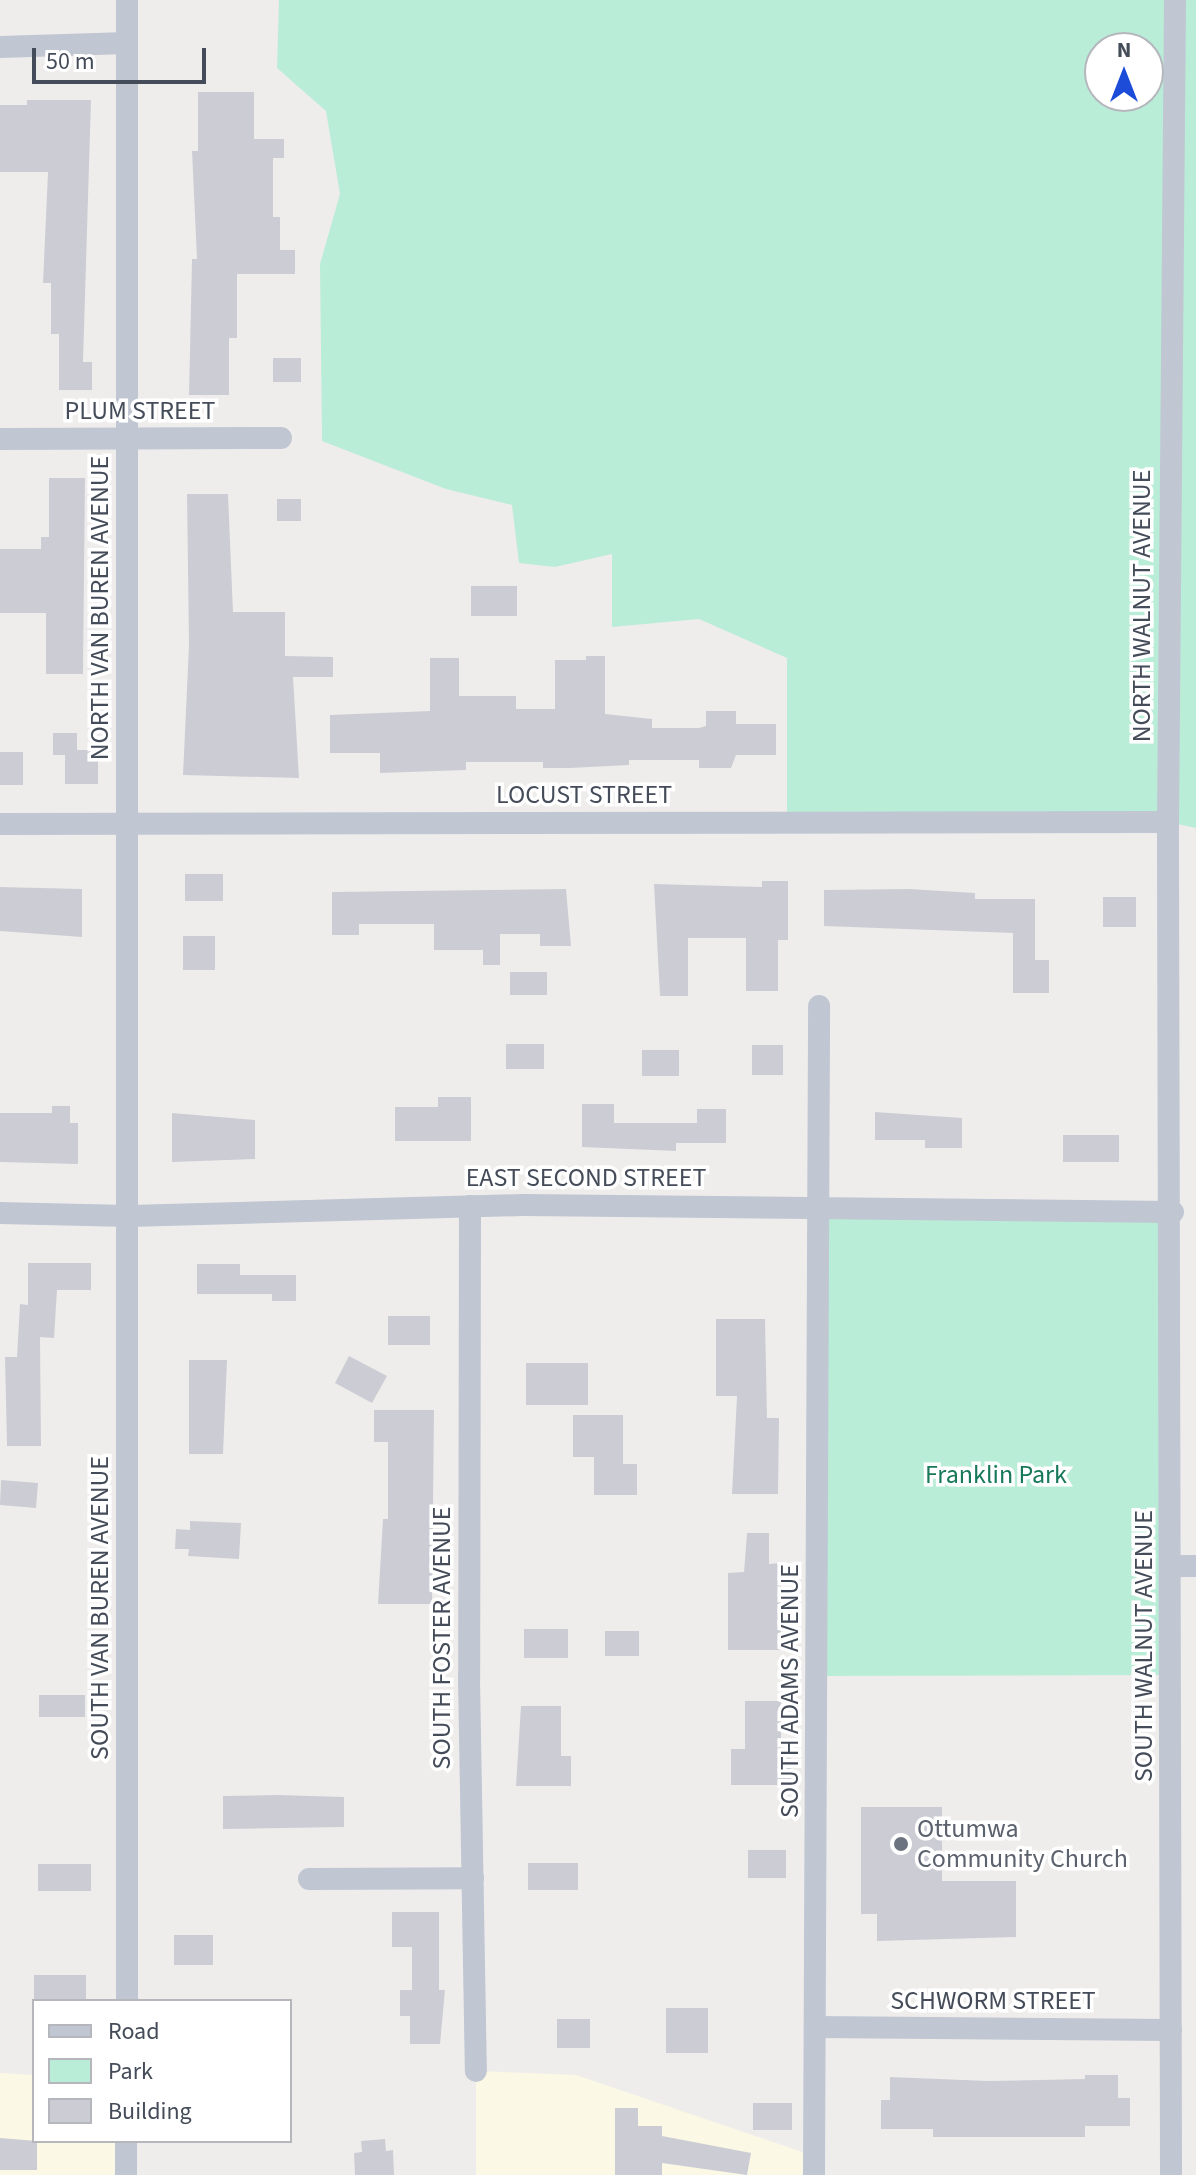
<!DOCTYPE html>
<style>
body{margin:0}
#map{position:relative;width:1196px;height:2175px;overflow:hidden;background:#efedec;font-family:"Source Sans 3",sans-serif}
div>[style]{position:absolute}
.commercial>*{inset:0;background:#fbf8e5}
.green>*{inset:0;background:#baedd7}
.building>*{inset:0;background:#cccdd4}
.street>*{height:22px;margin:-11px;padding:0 11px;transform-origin:11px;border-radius:11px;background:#c0c6d2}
.dots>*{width:22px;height:22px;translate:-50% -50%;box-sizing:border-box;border:4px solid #fff;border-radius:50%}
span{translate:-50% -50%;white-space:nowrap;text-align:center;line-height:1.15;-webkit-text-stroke:7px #fff;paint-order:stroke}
.street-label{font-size:26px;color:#454c59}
.park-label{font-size:26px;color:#18785a}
.worship-label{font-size:26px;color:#5b616d}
.left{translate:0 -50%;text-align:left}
.legend{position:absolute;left:32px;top:1999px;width:260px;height:144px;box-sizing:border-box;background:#fff;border:2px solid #b5b7bd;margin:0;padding:10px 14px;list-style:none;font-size:24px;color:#454c59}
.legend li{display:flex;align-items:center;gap:16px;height:40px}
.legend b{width:40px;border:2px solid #b5b7bd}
.north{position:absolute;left:1084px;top:32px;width:80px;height:80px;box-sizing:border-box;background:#fff;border:2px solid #b5b7bd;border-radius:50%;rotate:0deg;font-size:22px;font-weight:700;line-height:32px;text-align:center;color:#454c59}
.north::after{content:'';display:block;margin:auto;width:28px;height:36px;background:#1d4cd9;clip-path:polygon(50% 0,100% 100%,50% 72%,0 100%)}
.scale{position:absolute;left:32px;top:48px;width:174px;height:36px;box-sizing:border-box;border:4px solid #454c59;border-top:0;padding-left:10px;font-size:24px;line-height:28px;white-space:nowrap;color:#454c59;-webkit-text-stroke:6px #fff;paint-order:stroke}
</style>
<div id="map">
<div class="commercial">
<div style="clip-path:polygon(476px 2071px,576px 2075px,814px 2156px,814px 2175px,476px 2175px)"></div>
<div style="clip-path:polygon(0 2073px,34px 2075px,34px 2141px,126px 2141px,126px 2175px,0 2175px)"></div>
</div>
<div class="green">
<div style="clip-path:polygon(evenodd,279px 0,1196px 0,1196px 828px,1168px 822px,787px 822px,787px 658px,699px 619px,612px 627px,612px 554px,555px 567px,519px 563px,512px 505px,446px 489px,322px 441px,320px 264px,340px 194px,326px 111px,277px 68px,279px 0,1100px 48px,1148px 48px,1148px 96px,1100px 96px,1100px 48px)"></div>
<div style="clip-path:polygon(820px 1208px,1173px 1212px,1172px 1675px,818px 1676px)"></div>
</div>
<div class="building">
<div style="clip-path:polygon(198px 92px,254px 92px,254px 139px,284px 139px,284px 158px,273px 158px,273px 217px,280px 217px,280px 250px,295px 250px,295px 274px,237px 274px,237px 338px,229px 338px,229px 395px,189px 395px,192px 259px,197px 259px,192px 151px,198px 151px)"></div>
<div style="clip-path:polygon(27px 100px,91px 100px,83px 362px,92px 362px,92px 390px,59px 390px,59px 334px,51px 334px,51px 283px,43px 283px,48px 172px,0 172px,0 105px,27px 105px)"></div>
<div style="clip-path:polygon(273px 358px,301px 358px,301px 382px,273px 382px)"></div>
<div style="clip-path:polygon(49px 478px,85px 478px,83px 674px,46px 674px,46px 613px,0 613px,0 549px,41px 549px,41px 537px,49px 537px)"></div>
<div style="clip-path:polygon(187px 494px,228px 494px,233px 612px,285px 612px,285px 656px,333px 657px,333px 677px,293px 677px,299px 778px,183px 775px,189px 645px)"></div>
<div style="clip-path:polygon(277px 499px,301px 499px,301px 521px,277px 521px)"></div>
<div style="clip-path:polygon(471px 586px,517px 586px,517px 616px,471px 616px)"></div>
<div style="clip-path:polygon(586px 656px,605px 656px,605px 714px,652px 719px,652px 728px,699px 728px,706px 726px,706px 711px,736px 711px,736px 724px,776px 724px,776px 755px,736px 755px,731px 768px,699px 768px,699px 760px,629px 760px,629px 765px,570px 768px,543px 768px,543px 762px,466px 762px,466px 770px,380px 773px,380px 753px,330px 753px,330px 715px,430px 711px,430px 658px,459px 658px,459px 696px,516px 696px,516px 709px,555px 709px,555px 660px,586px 660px)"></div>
<div style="clip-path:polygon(53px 733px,77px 733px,77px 750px,98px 750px,98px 784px,65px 784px,65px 755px,53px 755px)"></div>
<div style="clip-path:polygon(0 752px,23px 752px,23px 785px,0 785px)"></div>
<div style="clip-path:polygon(185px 874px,223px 874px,223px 901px,185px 901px)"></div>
<div style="clip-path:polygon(762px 881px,788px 881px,788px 940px,778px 940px,778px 991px,746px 991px,746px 938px,688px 938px,688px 996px,660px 996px,654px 884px,762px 887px)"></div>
<div style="clip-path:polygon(0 887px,82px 889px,82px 937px,0 931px)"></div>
<div style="clip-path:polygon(566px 889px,571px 946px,540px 946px,540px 934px,500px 934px,500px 965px,483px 965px,483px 950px,434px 950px,434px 924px,359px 924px,359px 935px,332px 935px,332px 892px)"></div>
<div style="clip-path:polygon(909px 889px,975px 893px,975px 899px,1035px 899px,1035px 960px,1049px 960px,1049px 993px,1013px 993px,1013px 933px,824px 926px,824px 890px)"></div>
<div style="clip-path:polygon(1103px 897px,1136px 897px,1136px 927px,1103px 927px)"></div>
<div style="clip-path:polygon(183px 936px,215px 936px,215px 970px,183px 970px)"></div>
<div style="clip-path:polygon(510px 972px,547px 972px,547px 995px,510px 995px)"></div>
<div style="clip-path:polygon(506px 1044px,544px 1044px,544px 1069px,506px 1069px)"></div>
<div style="clip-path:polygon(752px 1045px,783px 1045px,783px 1075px,752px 1075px)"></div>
<div style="clip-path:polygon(642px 1050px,679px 1050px,679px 1076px,642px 1076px)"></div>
<div style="clip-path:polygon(438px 1097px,471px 1097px,471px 1141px,395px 1141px,395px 1107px,438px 1107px)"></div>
<div style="clip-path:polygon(582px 1104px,614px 1104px,614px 1123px,697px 1123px,697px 1109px,726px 1109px,726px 1143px,676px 1143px,676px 1151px,582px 1147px)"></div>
<div style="clip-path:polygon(52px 1106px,70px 1106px,70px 1123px,78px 1123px,78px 1164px,0 1162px,0 1113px,52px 1113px)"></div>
<div style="clip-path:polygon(875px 1112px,962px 1118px,962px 1148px,925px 1148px,925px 1140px,875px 1140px)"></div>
<div style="clip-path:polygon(172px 1113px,255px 1120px,255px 1159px,172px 1162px)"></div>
<div style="clip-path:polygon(1063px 1135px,1119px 1135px,1119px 1162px,1063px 1162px)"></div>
<div style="clip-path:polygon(28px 1263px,91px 1263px,91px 1290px,57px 1290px,54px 1338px,40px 1337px,41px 1446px,7px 1446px,5px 1357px,17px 1357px,20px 1304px,28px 1305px)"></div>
<div style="clip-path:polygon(197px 1264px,240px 1264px,240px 1275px,296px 1275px,296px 1301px,272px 1301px,272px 1294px,197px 1294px)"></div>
<div style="clip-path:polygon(388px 1316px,430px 1316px,430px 1345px,388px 1345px)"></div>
<div style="clip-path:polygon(716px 1319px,765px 1319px,767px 1418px,779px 1418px,778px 1494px,732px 1494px,737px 1396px,716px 1396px)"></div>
<div style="clip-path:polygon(349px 1356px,387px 1376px,372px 1403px,335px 1383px)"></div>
<div style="clip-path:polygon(189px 1360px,227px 1360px,223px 1454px,189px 1454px)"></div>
<div style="clip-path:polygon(526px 1363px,588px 1363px,588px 1405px,526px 1405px)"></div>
<div style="clip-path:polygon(374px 1410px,434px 1410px,432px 1604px,378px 1604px,383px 1519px,388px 1519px,388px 1442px,374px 1442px)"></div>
<div style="clip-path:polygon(573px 1415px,623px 1415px,623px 1464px,637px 1464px,637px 1495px,594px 1495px,594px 1457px,573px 1457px)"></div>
<div style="clip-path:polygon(1px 1480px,38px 1483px,36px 1508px,0 1505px)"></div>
<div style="clip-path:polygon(190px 1521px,241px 1523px,239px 1559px,188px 1556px,189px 1549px,175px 1549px,176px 1529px,190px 1530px)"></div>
<div style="clip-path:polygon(747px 1533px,769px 1533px,769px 1564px,781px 1563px,781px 1650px,728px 1650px,728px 1573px,744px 1572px)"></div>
<div style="clip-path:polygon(524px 1629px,568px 1629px,568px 1658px,524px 1658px)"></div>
<div style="clip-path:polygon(605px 1631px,639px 1631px,639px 1656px,605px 1656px)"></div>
<div style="clip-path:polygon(39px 1695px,85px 1695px,85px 1717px,39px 1717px)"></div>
<div style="clip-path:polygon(745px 1701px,781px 1701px,781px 1749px,791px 1749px,791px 1785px,731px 1785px,731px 1749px,745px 1749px)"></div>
<div style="clip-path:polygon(521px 1706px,561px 1706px,561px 1756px,571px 1756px,571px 1786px,516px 1786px)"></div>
<div style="clip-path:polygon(278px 1795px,344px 1797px,344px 1827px,223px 1829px,223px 1796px)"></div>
<div style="clip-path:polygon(861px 1807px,942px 1807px,942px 1881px,1016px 1881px,1016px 1937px,877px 1941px,877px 1914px,861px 1914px)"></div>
<div style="clip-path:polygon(748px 1850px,786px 1850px,786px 1878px,748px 1878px)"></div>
<div style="clip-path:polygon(528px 1863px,578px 1863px,578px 1890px,528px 1890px)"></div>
<div style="clip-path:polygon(38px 1864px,91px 1864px,91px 1891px,38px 1891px)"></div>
<div style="clip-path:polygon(392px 1912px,439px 1912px,439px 1990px,445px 1990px,440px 2044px,410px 2044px,410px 2016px,400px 2016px,400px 1990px,412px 1990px,412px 1947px,392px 1947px)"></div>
<div style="clip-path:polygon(174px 1935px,213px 1935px,213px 1965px,174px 1965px)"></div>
<div style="clip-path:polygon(34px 1975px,86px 1975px,86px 2001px,34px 2001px)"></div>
<div style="clip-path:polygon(666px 2008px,708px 2008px,708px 2053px,666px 2053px)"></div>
<div style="clip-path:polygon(557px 2019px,590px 2019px,590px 2048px,557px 2048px)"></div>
<div style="clip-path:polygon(1085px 2075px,1118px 2075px,1118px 2098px,1130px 2098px,1130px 2126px,1085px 2126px,1085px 2137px,933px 2137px,933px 2129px,881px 2129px,881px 2100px,890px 2100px,890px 2077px,988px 2081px,1085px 2079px)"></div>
<div style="clip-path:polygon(753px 2103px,792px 2103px,792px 2130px,753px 2130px)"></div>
<div style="clip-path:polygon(615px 2108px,638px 2108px,638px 2126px,662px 2126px,662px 2136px,751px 2153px,747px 2175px,662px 2163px,662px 2175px,615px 2175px)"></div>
<div style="clip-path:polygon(0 2138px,37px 2141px,37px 2170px,0 2170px)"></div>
<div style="clip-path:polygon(385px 2139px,386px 2151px,393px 2150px,394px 2175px,355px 2175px,354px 2153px,362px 2152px,361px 2141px)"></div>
</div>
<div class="street">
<div style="left:0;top:47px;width:127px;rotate:-1.8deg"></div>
<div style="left:0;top:439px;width:281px;rotate:-0.2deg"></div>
<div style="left:0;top:824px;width:1168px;rotate:-0.1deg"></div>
<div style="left:470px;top:1206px;width:472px;rotate:90.1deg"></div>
<div style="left:469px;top:1678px;width:393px;rotate:89deg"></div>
<div style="left:0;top:1213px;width:129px;rotate:1.3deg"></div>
<div style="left:129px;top:1216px;width:395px;rotate:-1.6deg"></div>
<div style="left:524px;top:1205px;width:649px;rotate:0.62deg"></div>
<div style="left:1172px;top:1566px;width:24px"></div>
<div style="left:309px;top:1879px;width:164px;rotate:-0.3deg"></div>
<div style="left:127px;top:2001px;width:2001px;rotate:-90deg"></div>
<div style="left:815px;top:2027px;width:356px;rotate:0.5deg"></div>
<div style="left:126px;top:2141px;width:34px;rotate:90deg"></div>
<div style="left:814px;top:2175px;width:1169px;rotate:-89.75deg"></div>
<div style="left:1171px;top:2175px;width:1353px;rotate:-90.13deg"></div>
<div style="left:1168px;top:822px;width:822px;rotate:-89.51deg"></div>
</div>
<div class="dots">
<div style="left:901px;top:1844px;background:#6b7280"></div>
</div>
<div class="street-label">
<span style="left:140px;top:411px">PLUM STREET</span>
<span style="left:1142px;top:606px;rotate:-90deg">NORTH WALNUT AVENUE</span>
<span style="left:100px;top:608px;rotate:-90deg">NORTH VAN BUREN AVENUE</span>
<span style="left:584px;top:795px">LOCUST STREET</span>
<span style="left:586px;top:1178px">EAST SECOND STREET</span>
<span style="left:100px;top:1608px;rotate:-90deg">SOUTH VAN BUREN AVENUE</span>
<span style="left:442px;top:1638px;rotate:-90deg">SOUTH FOSTER AVENUE</span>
<span style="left:1144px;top:1646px;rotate:-90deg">SOUTH WALNUT AVENUE</span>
<span style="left:790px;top:1691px;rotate:-90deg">SOUTH ADAMS AVENUE</span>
<span style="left:993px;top:2001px">SCHWORM STREET</span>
</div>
<div class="park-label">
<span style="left:996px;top:1475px">Franklin Park</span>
</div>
<div class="worship-label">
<span class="left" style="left:917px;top:1844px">Ottumwa<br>Community Church</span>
</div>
<ul class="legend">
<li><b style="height:10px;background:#c0c6d2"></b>Road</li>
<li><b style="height:22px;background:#baedd7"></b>Park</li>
<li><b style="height:22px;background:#cccdd4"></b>Building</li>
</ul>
<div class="north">N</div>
<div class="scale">50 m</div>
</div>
